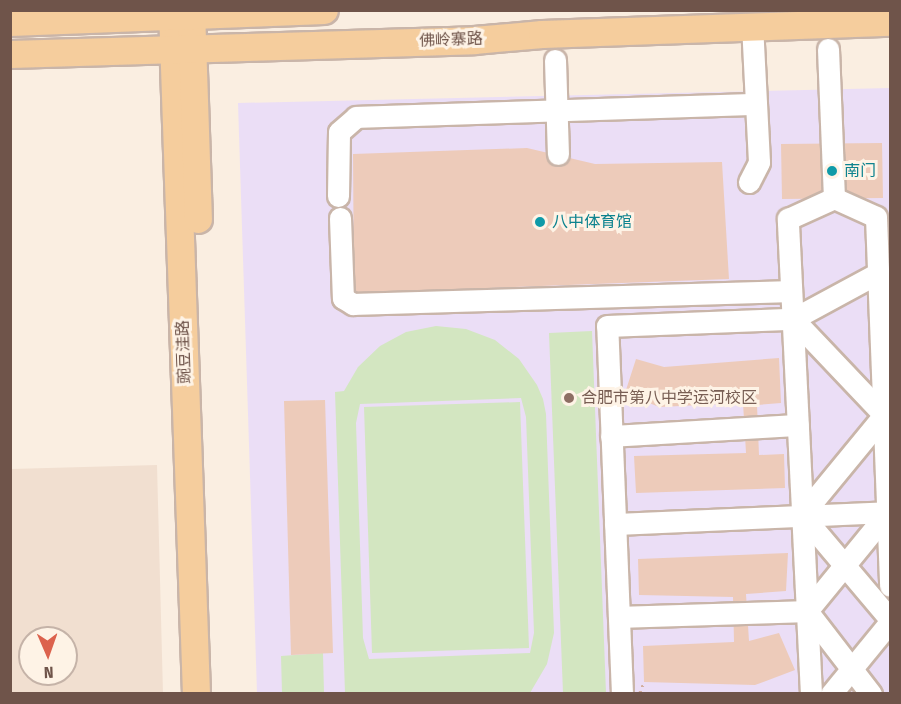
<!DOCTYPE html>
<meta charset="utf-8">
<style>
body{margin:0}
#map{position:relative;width:901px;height:704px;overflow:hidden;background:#faeee1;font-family:"Fira Sans Condensed","Noto Sans SC",sans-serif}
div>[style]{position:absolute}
.residential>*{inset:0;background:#f1dfd0}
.education>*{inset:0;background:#ebdef6}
.green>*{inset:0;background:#d3e6c1}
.building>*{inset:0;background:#edcbba}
.path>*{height:3px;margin-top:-1.5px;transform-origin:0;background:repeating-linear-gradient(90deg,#d2ae9e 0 1.5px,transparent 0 6px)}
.roads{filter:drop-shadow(2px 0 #c9b5a9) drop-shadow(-2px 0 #c9b5a9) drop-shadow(0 2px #c9b5a9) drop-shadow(0 -2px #c9b5a9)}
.minor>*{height:21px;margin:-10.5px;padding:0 10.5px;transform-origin:10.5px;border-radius:10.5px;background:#fff}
.major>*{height:27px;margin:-13.5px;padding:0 13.5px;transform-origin:13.5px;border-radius:13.5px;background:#f5cd9d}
.dots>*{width:16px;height:16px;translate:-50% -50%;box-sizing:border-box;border:3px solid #fef3e6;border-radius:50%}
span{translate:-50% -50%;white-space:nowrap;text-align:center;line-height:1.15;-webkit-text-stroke:6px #fef3e6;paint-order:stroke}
.street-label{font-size:16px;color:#6f544a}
.culture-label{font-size:16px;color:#0d838f}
.left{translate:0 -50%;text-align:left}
.education-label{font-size:16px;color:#785e54}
.frame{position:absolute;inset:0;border:12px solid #6f544a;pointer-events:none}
.north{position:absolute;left:18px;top:626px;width:60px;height:60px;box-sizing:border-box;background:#fef3e6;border:2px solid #c5b3a8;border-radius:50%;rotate:178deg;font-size:16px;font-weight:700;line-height:24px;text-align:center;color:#6f544a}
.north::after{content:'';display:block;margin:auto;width:21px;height:27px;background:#dc624d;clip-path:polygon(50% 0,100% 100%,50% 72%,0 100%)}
</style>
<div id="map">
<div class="residential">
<div style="clip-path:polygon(evenodd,157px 465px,163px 693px,11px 693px,11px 469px,157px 465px,30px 638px,66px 638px,66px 674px,30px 674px,30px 638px)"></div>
</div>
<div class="education">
<div style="clip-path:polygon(890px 88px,890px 693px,257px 693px,238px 103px)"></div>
</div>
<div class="green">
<div style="clip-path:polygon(evenodd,436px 326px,466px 329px,495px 340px,519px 359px,537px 385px,543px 399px,546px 414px,554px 633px,547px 664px,530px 693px,345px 693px,335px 392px,344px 391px,358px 367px,380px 346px,406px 332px,436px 326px,521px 398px,526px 417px,534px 633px,530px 653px,369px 659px,363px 638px,356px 423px,360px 404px,521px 398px)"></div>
<div style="clip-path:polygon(592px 331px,606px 693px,563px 693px,549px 333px)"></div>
<div style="clip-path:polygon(520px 402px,529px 648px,372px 653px,364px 407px)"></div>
<div style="clip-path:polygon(323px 653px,324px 693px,282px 693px,281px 656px)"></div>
</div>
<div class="building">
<div style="clip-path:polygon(882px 143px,883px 198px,782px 199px,781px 144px)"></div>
<div style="clip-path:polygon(527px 148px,595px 164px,722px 162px,729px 279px,354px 293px,353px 154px)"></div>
<div style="clip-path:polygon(779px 358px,781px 403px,757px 405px,759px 455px,784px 454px,785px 488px,636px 493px,634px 456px,746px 453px,743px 403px,659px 407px,625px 393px,636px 359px,664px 367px)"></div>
<div style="clip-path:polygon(325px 400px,333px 653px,291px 655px,284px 401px)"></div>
<div style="clip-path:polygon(788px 553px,786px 591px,746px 594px,749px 641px,779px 633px,795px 670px,755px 685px,644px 682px,643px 646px,734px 642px,733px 597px,639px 595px,638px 559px)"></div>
</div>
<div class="path">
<div style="left:640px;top:692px;width:11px;rotate:-68deg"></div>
</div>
<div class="roads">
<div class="minor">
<div style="left:828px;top:49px;width:149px;rotate:87.7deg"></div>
<div style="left:555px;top:60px;width:94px;rotate:88.2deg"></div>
<div style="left:749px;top:182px;width:22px;rotate:-63deg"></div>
<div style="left:759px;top:162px;width:136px;rotate:-92.9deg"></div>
<div style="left:338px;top:196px;width:64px;rotate:-89.1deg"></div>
<div style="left:339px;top:132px;width:23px;rotate:-41deg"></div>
<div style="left:356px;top:117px;width:400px;rotate:-1.9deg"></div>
<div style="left:340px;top:218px;width:80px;rotate:87.9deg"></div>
<div style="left:343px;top:298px;width:12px;rotate:31deg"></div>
<div style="left:353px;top:304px;width:438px;rotate:-1.7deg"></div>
<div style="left:793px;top:319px;width:132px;rotate:46.5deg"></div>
<div style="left:884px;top:415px;width:129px;rotate:129.4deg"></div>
<div style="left:802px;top:515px;width:136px;rotate:49.8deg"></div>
<div style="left:611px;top:436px;width:187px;rotate:-3.4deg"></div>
<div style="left:615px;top:524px;width:273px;rotate:-2.5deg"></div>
<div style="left:888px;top:512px;width:128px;rotate:129.3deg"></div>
<div style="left:807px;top:611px;width:105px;rotate:52.4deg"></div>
<div style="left:619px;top:617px;width:188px;rotate:-1.8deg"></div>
<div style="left:622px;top:694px;width:368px;rotate:-92.3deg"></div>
<div style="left:607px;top:326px;width:186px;rotate:-2.2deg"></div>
<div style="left:793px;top:319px;width:97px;rotate:-28.4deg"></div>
<div style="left:811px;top:694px;width:476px;rotate:-92.8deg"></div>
<div style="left:788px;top:219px;width:51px;rotate:-24.5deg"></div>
<div style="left:834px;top:198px;width:46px;rotate:24.3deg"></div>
<div style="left:876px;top:217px;width:369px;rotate:87.8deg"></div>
<div style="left:831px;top:694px;width:93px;rotate:-50.7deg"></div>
</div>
<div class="major">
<div style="left:172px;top:10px;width:684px;rotate:87.99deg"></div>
<div style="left:191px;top:10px;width:209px;rotate:88.1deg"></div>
<div style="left:10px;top:22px;width:314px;rotate:-2.2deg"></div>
<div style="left:10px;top:54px;width:464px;rotate:-1.7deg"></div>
<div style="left:474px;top:40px;width:68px;rotate:-5deg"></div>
<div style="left:542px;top:34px;width:348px;rotate:-2deg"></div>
</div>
</div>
<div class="dots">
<div style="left:832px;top:171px;background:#0f9aa8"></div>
<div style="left:540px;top:222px;background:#0f9aa8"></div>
<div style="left:569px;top:398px;background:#8d6e63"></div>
</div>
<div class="street-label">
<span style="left:451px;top:40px;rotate:-2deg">佛岭寨路</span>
<span style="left:184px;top:352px;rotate:-92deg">豌豆洼路</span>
</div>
<div class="culture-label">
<span class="left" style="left:844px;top:171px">南门</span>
<span class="left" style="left:552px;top:222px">八中体育馆</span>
</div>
<div class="education-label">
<span class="left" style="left:581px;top:398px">合肥市第八中学运河校区</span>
</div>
<div class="frame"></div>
<div class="north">N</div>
</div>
